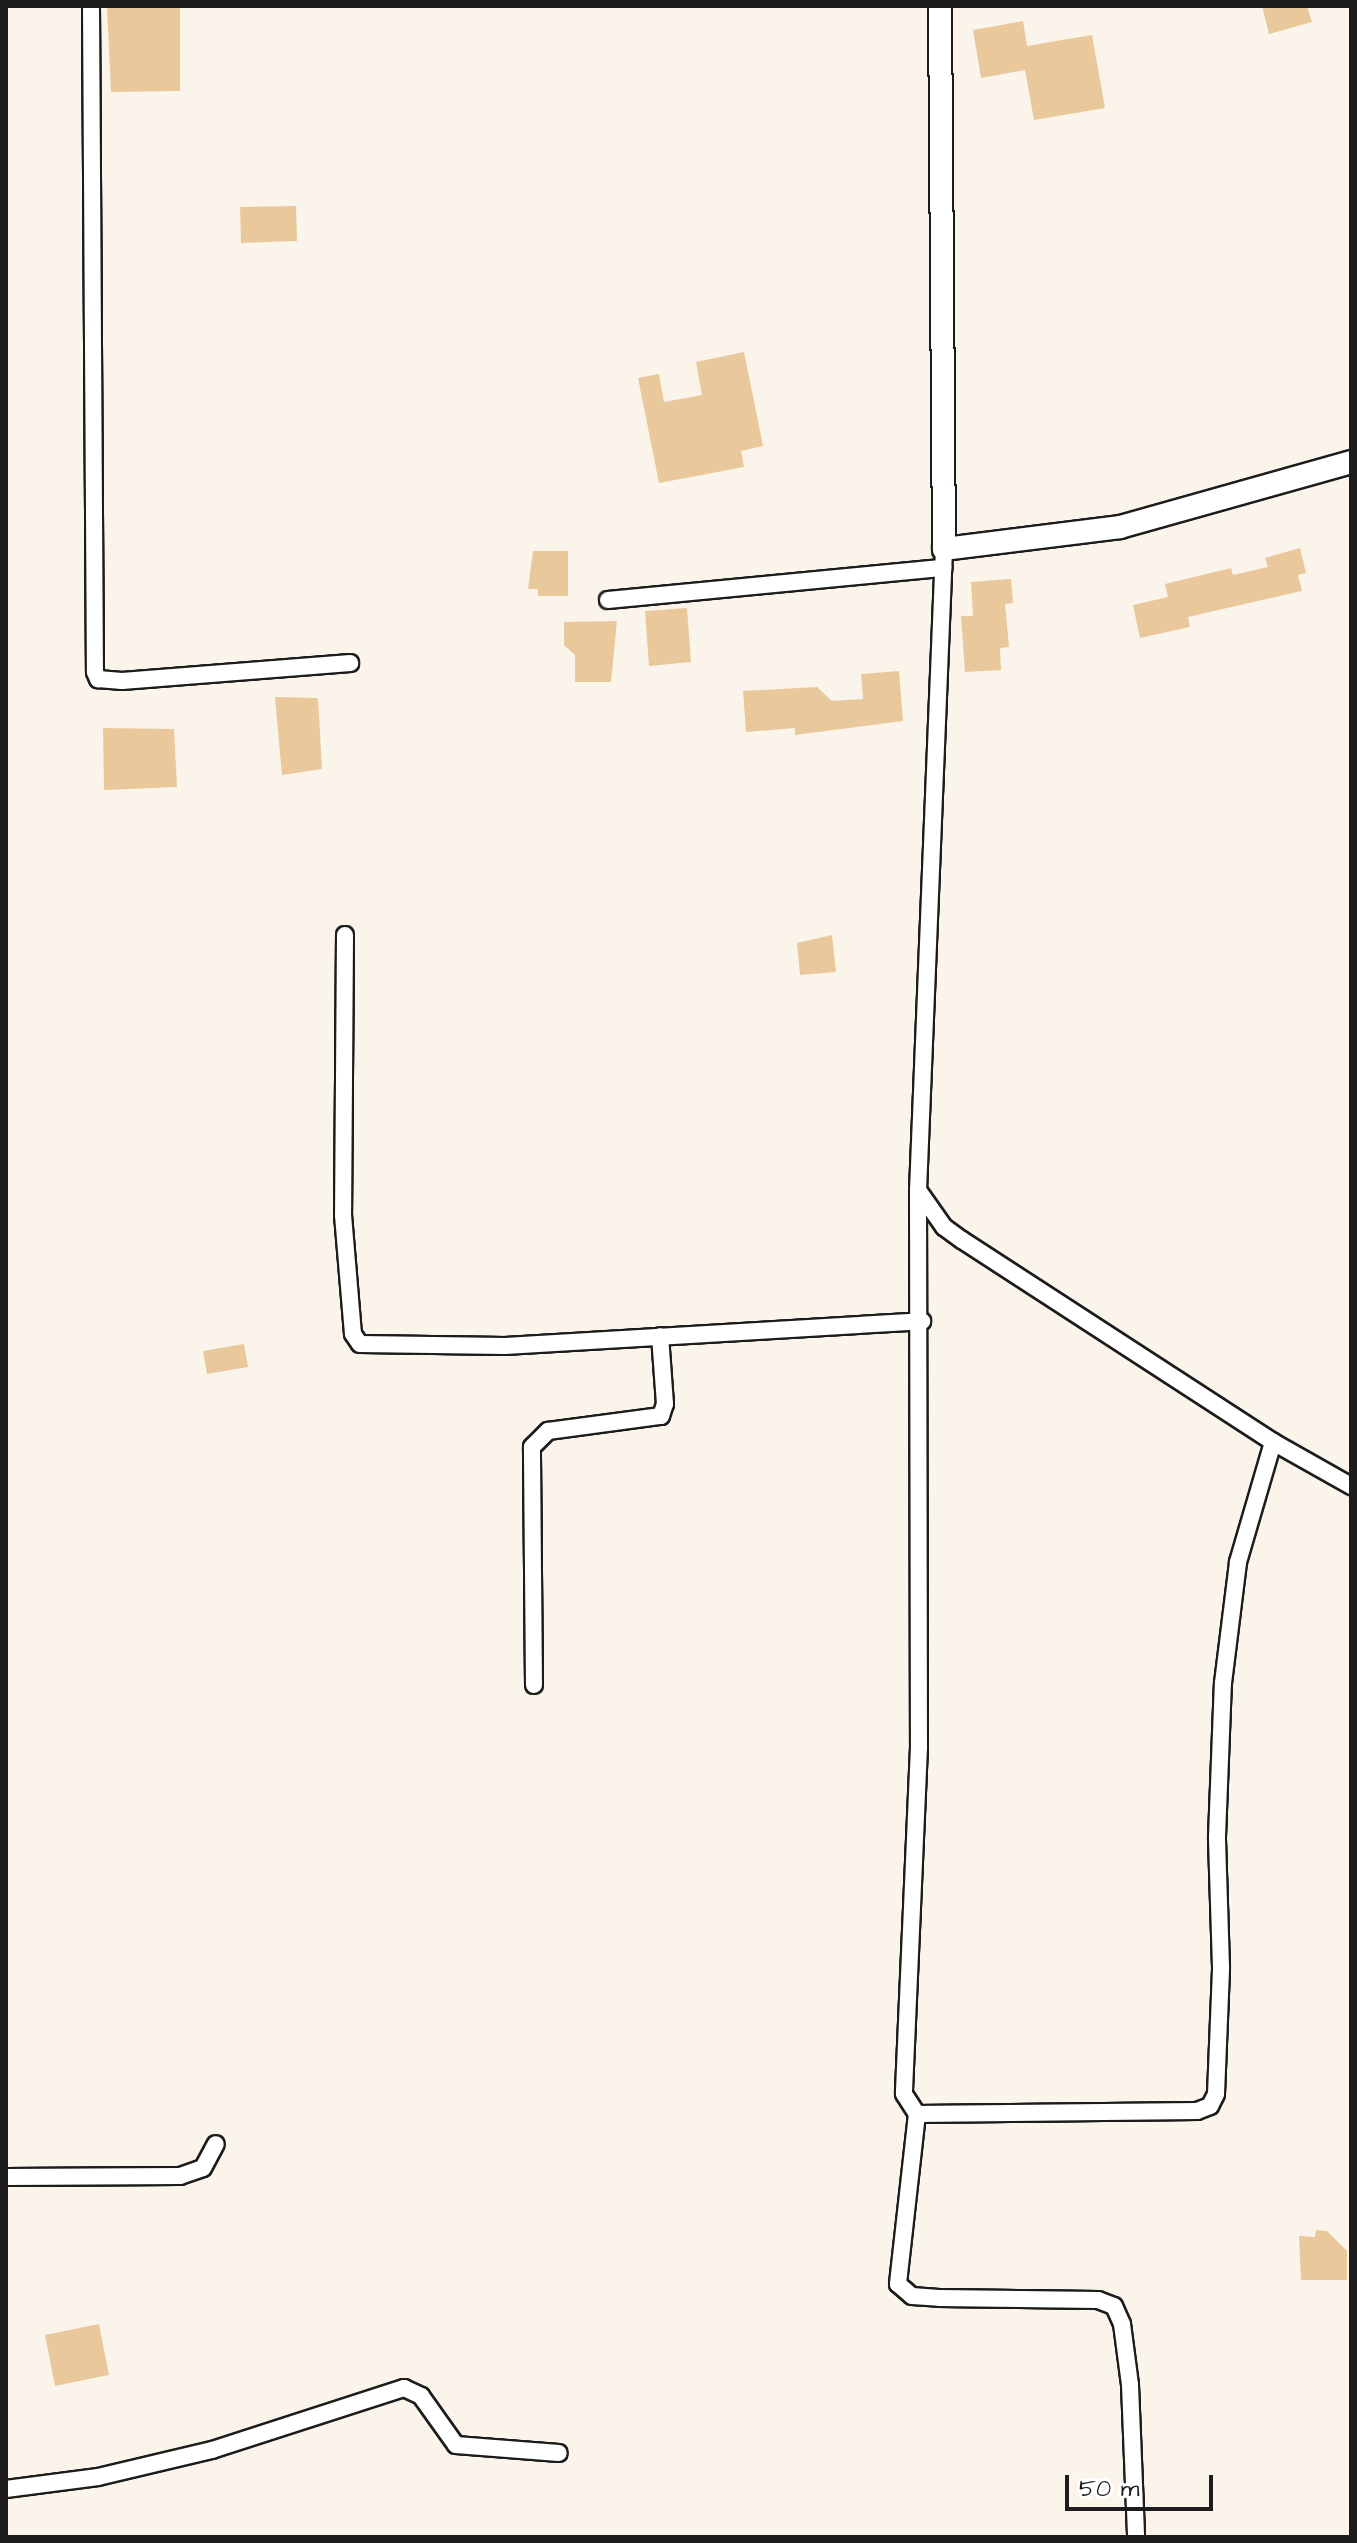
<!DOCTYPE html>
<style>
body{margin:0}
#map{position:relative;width:1357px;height:2543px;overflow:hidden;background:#fbf4eb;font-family:"Architects Daughter",sans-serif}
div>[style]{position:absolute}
.building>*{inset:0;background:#e9c99b}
.roads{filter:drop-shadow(2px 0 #1c1c1c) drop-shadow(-2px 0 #1c1c1c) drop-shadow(0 2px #1c1c1c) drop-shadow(0 -2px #1c1c1c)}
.minor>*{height:16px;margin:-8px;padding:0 8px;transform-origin:8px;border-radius:8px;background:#fff}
.secondary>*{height:22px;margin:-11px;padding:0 11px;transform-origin:11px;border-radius:11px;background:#fff}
span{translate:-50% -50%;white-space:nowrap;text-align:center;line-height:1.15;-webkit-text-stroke:6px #fff;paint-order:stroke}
.frame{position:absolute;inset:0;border:8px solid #1c1c1c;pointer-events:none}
.scale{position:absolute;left:1065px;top:2475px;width:148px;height:36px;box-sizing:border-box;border:4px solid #1c1c1c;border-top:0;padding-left:10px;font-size:24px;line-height:28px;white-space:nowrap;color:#1c1c1c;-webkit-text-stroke:6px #fff;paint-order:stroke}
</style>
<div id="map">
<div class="building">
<div style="clip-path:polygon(107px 6px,180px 6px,180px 91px,111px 92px)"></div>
<div style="clip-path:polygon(1262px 6px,1307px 6px,1312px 22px,1269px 34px)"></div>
<div style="clip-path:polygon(1023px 21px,1027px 46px,1092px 35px,1105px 108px,1034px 120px,1025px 70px,981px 78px,973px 30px)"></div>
<div style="clip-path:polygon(296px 206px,297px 241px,241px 243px,240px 207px)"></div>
<div style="clip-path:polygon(744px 352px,763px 446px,741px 451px,744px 467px,659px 483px,638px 378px,659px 374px,664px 402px,702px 395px,696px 362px)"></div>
<div style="clip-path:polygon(1300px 548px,1306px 573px,1298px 575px,1302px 591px,1188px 617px,1190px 627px,1140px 638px,1133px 605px,1168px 597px,1165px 584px,1231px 568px,1233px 575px,1268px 567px,1265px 558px)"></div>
<div style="clip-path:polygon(533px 551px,568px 551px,568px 596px,538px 596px,538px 589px,528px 589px)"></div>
<div style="clip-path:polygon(1011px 579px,1013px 603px,1005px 604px,1009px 647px,1000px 648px,1001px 670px,965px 672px,961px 616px,973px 616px,971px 582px)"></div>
<div style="clip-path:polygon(687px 608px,691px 662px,649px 666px,645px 611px)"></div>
<div style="clip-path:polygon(617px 621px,611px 682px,575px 682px,575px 655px,564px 645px,564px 622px)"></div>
<div style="clip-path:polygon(899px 671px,903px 721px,795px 735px,795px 728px,746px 732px,743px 691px,817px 687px,832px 701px,863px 699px,861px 674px)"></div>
<div style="clip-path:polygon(275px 697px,318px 698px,322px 769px,282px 775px)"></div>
<div style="clip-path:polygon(103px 728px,174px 729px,177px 787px,104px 790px)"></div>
<div style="clip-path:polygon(832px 935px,836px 972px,800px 975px,797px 943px)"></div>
<div style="clip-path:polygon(244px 1344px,248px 1367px,207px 1374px,203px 1351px)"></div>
<div style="clip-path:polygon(1316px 2230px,1327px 2231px,1347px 2251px,1347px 2280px,1301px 2280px,1299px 2236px,1315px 2237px)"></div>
<div style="clip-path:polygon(99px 2324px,109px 2375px,55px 2386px,45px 2335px)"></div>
</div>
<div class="roads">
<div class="minor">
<div style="left:91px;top:6px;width:666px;rotate:89.66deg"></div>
<div style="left:95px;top:672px;width:8px;rotate:67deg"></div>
<div style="left:98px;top:679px;width:24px;rotate:5deg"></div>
<div style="left:122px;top:681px;width:229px;rotate:-4.5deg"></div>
<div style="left:944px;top:549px;width:642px;rotate:92.32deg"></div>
<div style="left:918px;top:1190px;width:45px;rotate:54.9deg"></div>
<div style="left:944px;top:1227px;width:22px;rotate:36deg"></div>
<div style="left:962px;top:1240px;width:371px;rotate:33deg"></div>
<div style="left:1273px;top:1442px;width:90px;rotate:29.4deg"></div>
<div style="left:608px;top:600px;width:337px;rotate:-5.5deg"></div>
<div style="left:345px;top:935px;width:280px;rotate:90.4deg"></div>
<div style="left:343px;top:1215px;width:119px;rotate:85.2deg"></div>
<div style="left:353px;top:1334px;width:12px;rotate:55deg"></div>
<div style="left:360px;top:1344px;width:145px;rotate:0.8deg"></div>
<div style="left:505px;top:1346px;width:418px;rotate:-3.4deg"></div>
<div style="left:918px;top:1190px;width:557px;rotate:89.9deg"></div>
<div style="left:919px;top:1747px;width:347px;rotate:92.5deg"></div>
<div style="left:904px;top:2094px;width:24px;rotate:57deg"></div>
<div style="left:917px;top:2114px;width:171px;rotate:96.4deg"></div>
<div style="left:898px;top:2284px;width:18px;rotate:41deg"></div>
<div style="left:912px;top:2296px;width:27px;rotate:4deg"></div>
<div style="left:939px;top:2298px;width:159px;rotate:0.7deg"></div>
<div style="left:1098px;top:2300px;width:17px;rotate:21deg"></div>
<div style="left:1114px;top:2306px;width:20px;rotate:66deg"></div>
<div style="left:1122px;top:2324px;width:62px;rotate:82.5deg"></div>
<div style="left:1130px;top:2385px;width:152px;rotate:87.7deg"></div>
<div style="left:534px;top:1685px;width:238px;rotate:-90.5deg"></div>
<div style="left:532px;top:1447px;width:23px;rotate:-45deg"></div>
<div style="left:548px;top:1431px;width:114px;rotate:-7.6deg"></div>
<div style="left:661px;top:1416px;width:13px;rotate:-72deg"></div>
<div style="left:665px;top:1404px;width:68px;rotate:-94.2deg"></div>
<div style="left:917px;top:2114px;width:280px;rotate:-0.6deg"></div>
<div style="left:1197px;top:2111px;width:14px;rotate:-21deg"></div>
<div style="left:1210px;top:2106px;width:13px;rotate:-63deg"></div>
<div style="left:1216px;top:2094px;width:127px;rotate:-87.7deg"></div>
<div style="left:1221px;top:1967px;width:130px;rotate:-91.8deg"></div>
<div style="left:1217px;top:1837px;width:154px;rotate:-87.8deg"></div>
<div style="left:1223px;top:1683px;width:122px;rotate:-82.9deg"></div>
<div style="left:1238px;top:1562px;width:125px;rotate:-73.7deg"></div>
<div style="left:6px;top:2177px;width:174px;rotate:-0.3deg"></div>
<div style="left:180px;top:2176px;width:24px;rotate:-19deg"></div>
<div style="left:203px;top:2168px;width:27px;rotate:-62deg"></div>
<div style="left:6px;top:2489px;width:93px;rotate:-7.4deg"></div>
<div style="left:98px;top:2477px;width:117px;rotate:-13.3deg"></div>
<div style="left:212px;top:2450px;width:202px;rotate:-17.9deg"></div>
<div style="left:404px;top:2388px;width:19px;rotate:25deg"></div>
<div style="left:421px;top:2396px;width:60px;rotate:54.5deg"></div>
<div style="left:456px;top:2445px;width:103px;rotate:4.4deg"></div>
</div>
<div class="secondary">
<div style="left:940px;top:6px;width:543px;rotate:89.58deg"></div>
<div style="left:944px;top:549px;width:177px;rotate:-7.1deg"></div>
<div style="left:1120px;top:527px;width:240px;rotate:-15.7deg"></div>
</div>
</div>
<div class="frame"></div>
<div class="scale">50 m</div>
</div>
